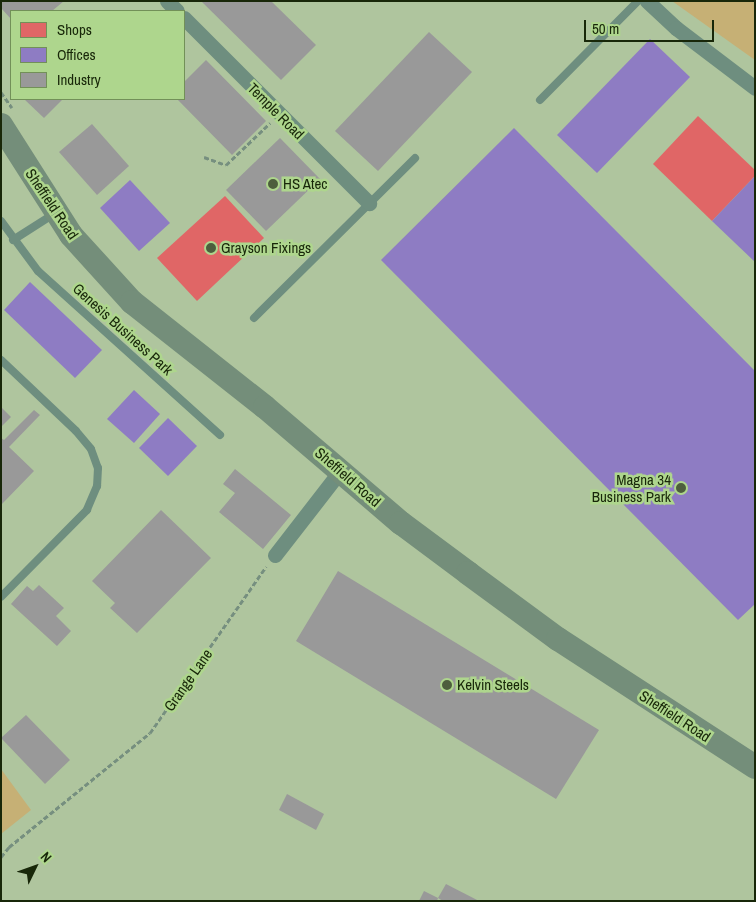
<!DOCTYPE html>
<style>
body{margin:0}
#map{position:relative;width:756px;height:902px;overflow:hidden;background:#afc59e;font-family:"Archivo Narrow",sans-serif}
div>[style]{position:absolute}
.green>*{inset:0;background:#c6b075}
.shops>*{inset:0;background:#e06666}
.offices>*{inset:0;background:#8e7cc3}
.industry>*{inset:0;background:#999}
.path>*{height:3px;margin-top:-1.5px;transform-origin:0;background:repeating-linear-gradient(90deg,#768f7f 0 5px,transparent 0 7.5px)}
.lane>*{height:8px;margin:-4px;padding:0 4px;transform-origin:4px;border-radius:4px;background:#6e8e7f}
.street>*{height:15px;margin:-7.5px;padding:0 7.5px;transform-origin:7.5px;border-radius:7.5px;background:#6e8e7f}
.primary>*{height:24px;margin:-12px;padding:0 12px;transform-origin:12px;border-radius:12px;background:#748e7a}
.dots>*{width:14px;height:14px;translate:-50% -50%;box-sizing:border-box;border:2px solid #aed68d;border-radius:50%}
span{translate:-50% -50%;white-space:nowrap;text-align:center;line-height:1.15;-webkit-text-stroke:5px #aed68d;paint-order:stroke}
.street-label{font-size:15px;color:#182709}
.poi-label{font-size:15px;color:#182709}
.left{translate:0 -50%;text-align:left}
.right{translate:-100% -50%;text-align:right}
.frame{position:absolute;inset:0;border:2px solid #182709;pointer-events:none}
.legend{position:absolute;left:10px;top:10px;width:175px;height:90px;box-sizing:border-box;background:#aed68d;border:1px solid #729058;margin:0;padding:6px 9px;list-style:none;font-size:15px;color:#182709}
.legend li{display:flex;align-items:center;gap:10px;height:25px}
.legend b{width:25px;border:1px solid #729058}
.north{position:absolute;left:10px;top:842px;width:50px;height:50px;-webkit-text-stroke:4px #aed68d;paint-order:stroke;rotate:48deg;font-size:14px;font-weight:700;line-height:20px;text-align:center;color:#182709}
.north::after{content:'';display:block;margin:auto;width:18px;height:22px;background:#182709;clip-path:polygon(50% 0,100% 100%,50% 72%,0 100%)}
.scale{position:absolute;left:584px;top:20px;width:130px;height:22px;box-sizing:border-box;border:2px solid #182709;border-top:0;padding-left:6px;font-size:15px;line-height:18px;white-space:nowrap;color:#182709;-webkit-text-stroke:4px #aed68d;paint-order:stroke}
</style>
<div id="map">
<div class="green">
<div style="clip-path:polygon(672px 1px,755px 1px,755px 60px)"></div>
<div style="clip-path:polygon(1px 769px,31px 810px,1px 834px)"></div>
</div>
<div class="shops">
<div style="clip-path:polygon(698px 116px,755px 170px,755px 176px,712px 221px,653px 164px)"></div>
<div style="clip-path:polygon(225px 196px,264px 238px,197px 301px,157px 258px)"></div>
</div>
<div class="offices">
<div style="clip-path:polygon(650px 39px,690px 77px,597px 173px,557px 135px)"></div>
<div style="clip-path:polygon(514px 128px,755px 371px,755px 604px,738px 620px,381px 260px)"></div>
<div style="clip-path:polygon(755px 176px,755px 262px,712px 221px)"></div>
<div style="clip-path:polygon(130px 180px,170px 223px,139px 251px,100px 208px)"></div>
<div style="clip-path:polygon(30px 282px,102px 350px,75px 378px,4px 310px)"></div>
<div style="clip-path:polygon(134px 390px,160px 414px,134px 443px,107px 419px)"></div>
<div style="clip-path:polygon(168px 418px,197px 446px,168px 476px,139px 448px)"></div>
</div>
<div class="industry">
<div style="clip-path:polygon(1px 1px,64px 1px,52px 11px,11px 11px,11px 19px,1px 8px)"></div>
<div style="clip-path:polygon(201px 1px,271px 1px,316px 45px,281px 80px)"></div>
<div style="clip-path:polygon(429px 32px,472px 72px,378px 171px,335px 131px)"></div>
<div style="clip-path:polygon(206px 60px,266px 121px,232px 155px,177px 99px,184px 99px,184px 82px)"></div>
<div style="clip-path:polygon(24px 99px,63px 99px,44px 118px)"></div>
<div style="clip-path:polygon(92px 124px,129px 166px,97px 195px,59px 152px)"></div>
<div style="clip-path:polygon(280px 138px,320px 179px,266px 231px,226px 190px)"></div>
<div style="clip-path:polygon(1px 407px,11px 417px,1px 427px)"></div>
<div style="clip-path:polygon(34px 410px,40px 415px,9px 447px,34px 471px,1px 505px,1px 438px,4px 440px)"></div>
<div style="clip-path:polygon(235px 469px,291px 515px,263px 549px,219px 512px,235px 493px,223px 484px)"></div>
<div style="clip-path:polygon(161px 510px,211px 558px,137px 633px,110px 608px,115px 603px,92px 581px)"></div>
<div style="clip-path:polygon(338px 571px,599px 730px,556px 799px,296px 641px)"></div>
<div style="clip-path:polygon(39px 585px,64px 608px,56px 616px,71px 631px,57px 646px,11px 604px,27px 586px,33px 591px)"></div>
<div style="clip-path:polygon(26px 715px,70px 760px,45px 784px,1px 738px)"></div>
<div style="clip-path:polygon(287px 794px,324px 814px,316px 830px,279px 810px)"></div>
<div style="clip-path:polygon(446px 884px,479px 901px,443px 901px,438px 898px)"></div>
<div style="clip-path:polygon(424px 891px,438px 898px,437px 901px,419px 901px)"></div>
</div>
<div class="path">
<div style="left:1px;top:92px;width:19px;rotate:55deg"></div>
<div style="left:204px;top:157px;width:23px;rotate:20deg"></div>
<div style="left:226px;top:165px;width:61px;rotate:-43.7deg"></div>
<div style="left:1px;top:857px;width:13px;rotate:-51deg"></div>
<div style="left:9px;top:847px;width:181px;rotate:-39deg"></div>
<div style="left:150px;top:733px;width:203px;rotate:-55.1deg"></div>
</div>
<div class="lane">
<div style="left:540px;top:100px;width:139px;rotate:-45.3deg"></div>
<div style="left:1px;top:221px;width:62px;rotate:53.5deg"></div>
<div style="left:38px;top:271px;width:245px;rotate:42deg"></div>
<div style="left:13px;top:240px;width:49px;rotate:-32.4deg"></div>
<div style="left:254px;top:318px;width:227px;rotate:-44.8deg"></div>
<div style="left:1px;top:360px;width:103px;rotate:43.4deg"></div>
<div style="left:76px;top:431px;width:23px;rotate:50deg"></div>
<div style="left:91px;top:449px;width:20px;rotate:70deg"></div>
<div style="left:98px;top:468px;width:18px;rotate:93deg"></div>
<div style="left:97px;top:486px;width:26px;rotate:113deg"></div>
<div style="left:87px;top:510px;width:122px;rotate:134.7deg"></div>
</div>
<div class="street">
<div style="left:167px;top:1px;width:14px;rotate:45deg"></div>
<div style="left:647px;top:1px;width:40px;rotate:43deg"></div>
<div style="left:676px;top:28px;width:99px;rotate:37.2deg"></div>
<div style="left:184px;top:18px;width:262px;rotate:45deg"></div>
<div style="left:275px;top:555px;width:108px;rotate:-52.2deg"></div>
</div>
<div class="primary">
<div style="left:1px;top:125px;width:130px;rotate:57.5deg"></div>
<div style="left:71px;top:235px;width:91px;rotate:47.7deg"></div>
<div style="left:132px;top:302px;width:169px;rotate:38.3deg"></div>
<div style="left:265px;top:407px;width:179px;rotate:40.5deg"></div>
<div style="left:401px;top:523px;width:84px;rotate:36.7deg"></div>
<div style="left:468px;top:573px;width:112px;rotate:36.3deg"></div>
<div style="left:558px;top:639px;width:235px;rotate:33deg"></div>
</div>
<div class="dots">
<div style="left:273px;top:184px;background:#4d5e3d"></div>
<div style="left:211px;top:248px;background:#4d5e3d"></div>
<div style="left:681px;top:488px;background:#4d5e3d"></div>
<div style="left:447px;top:685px;background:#4d5e3d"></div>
</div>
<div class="street-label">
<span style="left:276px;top:111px;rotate:45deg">Temple Road</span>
<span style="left:52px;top:204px;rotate:56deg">Sheffield Road</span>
<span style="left:123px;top:329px;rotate:42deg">Genesis Business Park</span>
<span style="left:348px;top:477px;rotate:41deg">Sheffield Road</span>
<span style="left:188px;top:680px;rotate:-55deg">Grange Lane</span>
<span style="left:675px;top:716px;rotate:33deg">Sheffield Road</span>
</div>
<div class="poi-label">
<span class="left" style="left:283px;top:184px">HS Atec</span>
<span class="left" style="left:221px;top:248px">Grayson Fixings</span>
<span class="right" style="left:671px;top:488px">Magna 34<br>Business Park</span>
<span class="left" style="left:457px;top:685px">Kelvin Steels</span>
</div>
<div class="frame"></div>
<ul class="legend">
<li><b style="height:14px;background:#e06666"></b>Shops</li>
<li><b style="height:14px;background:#8e7cc3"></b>Offices</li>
<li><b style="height:14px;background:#999"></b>Industry</li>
</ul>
<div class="north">N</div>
<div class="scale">50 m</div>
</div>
